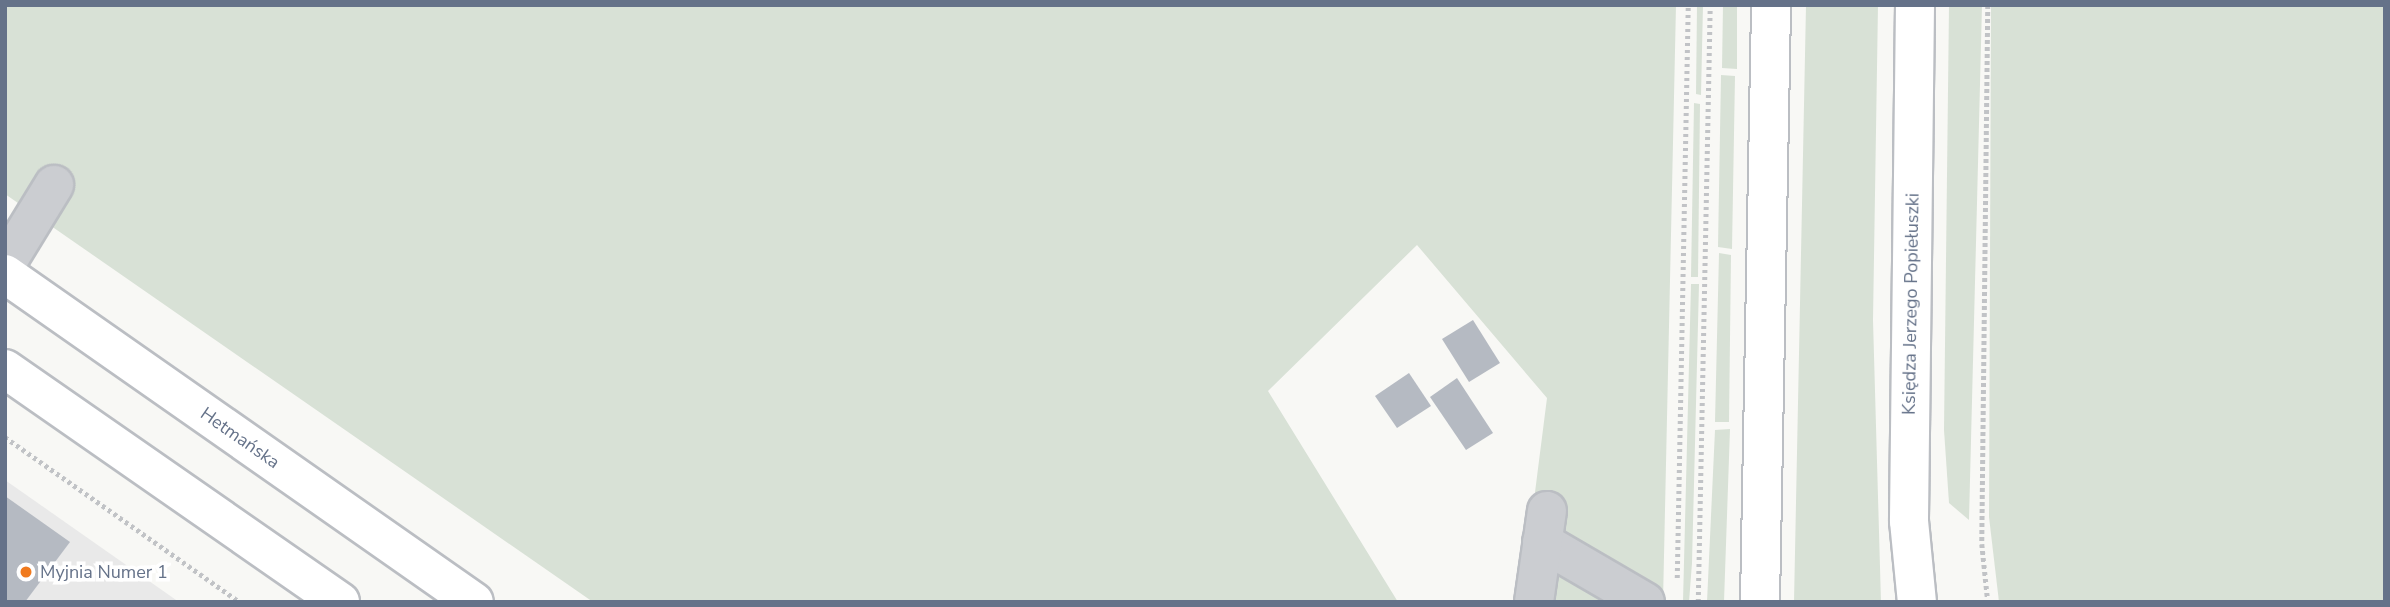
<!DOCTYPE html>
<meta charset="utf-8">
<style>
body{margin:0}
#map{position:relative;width:2390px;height:607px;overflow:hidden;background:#f8f8f5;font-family:"Nunito Sans",sans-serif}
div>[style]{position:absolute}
.built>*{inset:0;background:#e9e9e9}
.green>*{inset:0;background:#d8e1d6}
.building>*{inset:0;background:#b5bac2}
.path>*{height:4.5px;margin-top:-2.25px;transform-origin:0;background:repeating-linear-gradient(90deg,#c1c3c6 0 3.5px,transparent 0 7px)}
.roads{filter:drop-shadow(2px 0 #bbbec3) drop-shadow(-2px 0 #bbbec3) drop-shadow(0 2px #bbbec3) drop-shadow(0 -2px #bbbec3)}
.minor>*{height:38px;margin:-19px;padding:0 19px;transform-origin:19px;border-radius:19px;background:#cbcdd1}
.major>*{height:38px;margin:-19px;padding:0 19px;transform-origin:19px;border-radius:19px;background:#fff}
.dots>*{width:19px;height:19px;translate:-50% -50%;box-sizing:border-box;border:4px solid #fff;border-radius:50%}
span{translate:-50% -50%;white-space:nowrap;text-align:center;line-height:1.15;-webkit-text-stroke:7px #fff;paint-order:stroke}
.street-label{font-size:18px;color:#657289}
.poi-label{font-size:18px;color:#657289}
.left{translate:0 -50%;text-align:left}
.frame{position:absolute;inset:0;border:7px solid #657289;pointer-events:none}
</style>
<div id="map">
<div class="built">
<div style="clip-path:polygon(5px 480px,179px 602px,5px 602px)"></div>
</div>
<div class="green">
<div style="clip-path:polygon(5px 5px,1676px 5px,1663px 602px,1521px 602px,1547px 398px,1417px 245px,1268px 391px,1398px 602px,593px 602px,5px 194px)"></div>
<div style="clip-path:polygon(1697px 5px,1703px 5px,1701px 95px,1696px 94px)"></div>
<div style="clip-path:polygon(1723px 5px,1737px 5px,1737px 69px,1722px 68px)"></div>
<div style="clip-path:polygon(1806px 5px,1878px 5px,1873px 320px,1881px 602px,1794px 602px)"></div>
<div style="clip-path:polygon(1949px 5px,1982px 5px,1969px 520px,1949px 503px,1944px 430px)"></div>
<div style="clip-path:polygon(1991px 5px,2385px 5px,2385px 602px,1999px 602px,1989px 517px)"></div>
<div style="clip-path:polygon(1721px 75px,1735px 76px,1732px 249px,1718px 247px)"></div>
<div style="clip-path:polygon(1694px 103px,1700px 104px,1698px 277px,1691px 277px)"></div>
<div style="clip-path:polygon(1719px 253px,1731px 255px,1729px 422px,1715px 422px)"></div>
<div style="clip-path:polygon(1691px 284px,1699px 284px,1692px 563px,1689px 602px,1683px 602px)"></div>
<div style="clip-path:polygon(1730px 429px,1724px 602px,1707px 602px,1715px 430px)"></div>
</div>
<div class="building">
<div style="clip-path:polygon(1473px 320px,1500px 363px,1469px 382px,1442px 339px)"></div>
<div style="clip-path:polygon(1409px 373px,1431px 406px,1397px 428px,1375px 396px)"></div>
<div style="clip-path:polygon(1457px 378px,1493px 433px,1466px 450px,1430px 397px)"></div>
<div style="clip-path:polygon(5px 496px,70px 542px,25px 602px,5px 602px)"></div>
</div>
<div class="path">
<div style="left:1988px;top:5px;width:539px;rotate:90.64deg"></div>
<div style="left:1982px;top:544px;width:58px;rotate:84.1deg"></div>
<div style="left:5px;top:437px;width:287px;rotate:35.1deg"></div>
<div style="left:1677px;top:578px;width:573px;rotate:-88.9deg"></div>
<div style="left:1698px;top:602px;width:597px;rotate:-88.85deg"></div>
</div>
<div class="roads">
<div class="minor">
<div style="left:5px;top:265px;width:94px;rotate:-58.5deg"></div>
<div style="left:1542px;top:542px;width:119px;rotate:30.2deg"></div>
<div style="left:1534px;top:602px;width:92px;rotate:-81.9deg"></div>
</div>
<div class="major">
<div style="left:1915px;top:5px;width:516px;rotate:90.67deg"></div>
<div style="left:1909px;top:521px;width:81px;rotate:84.4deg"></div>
<div style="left:5px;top:274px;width:572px;rotate:34.97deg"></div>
<div style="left:5px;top:369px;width:408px;rotate:34.8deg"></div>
<div style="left:1760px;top:602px;width:597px;rotate:-88.94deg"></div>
</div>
</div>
<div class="dots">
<div style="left:26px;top:572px;background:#f07a1e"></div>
</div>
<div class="street-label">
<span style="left:1911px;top:304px;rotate:-89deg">Księdza Jerzego Popiełuszki</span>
<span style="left:240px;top:438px;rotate:35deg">Hetmańska</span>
</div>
<div class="poi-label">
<span class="left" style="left:40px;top:572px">Myjnia Numer 1</span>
</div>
<div class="frame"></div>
</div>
